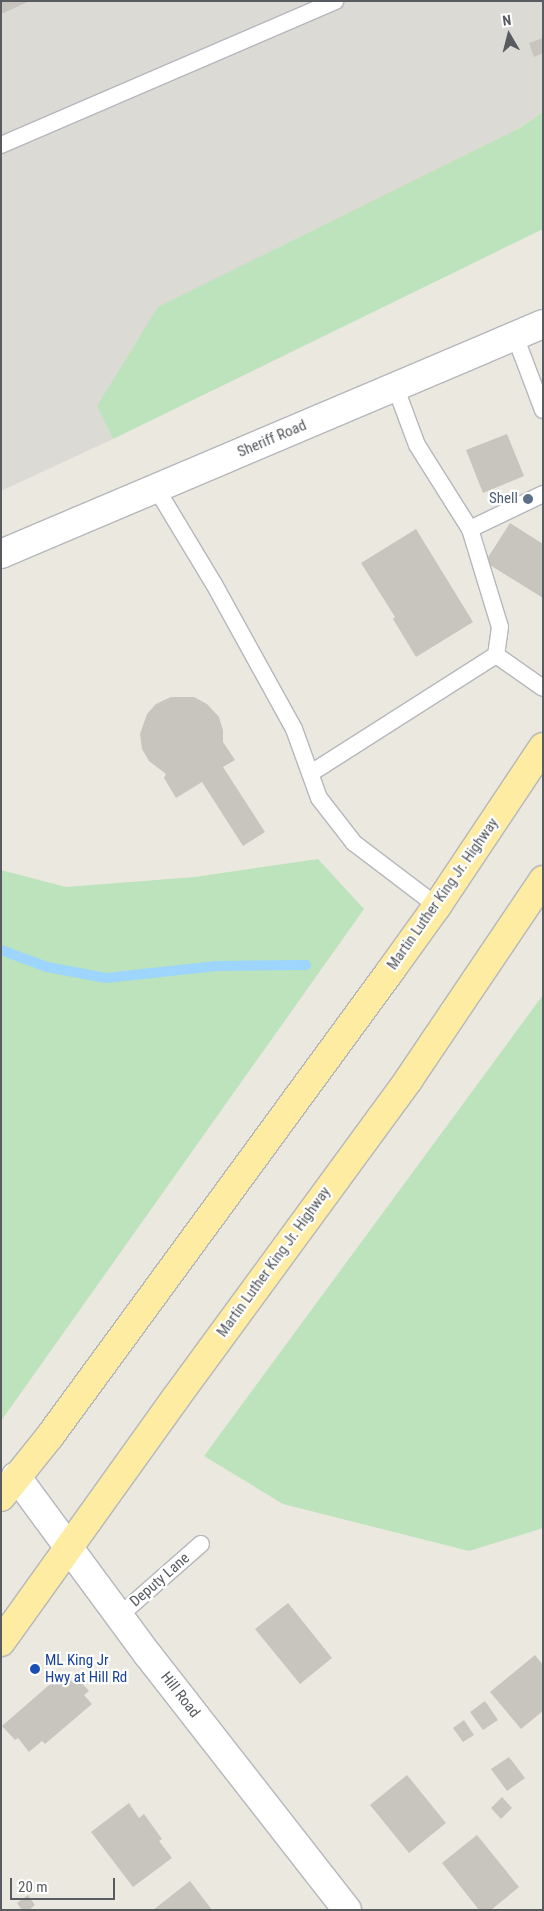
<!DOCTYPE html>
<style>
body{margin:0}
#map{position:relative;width:544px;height:1911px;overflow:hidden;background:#ebe8df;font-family:"Roboto Condensed",sans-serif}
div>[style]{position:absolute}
.industrial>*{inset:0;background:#dcdad4}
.green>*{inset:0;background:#bce3bb}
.stream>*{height:10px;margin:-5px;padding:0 5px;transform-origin:5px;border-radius:5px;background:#9dd5fd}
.building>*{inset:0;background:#c8c5be}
.roads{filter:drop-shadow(1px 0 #b5b7bc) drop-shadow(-1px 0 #b5b7bc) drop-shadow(0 1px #b5b7bc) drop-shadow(0 -1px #b5b7bc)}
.service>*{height:16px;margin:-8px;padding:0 8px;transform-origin:8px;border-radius:8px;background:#fff}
.tertiary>*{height:28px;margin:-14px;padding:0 14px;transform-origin:14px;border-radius:14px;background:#fff}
.secondary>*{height:28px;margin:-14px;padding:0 14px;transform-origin:14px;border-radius:14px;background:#fff}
.primary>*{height:28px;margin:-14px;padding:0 14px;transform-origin:14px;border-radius:14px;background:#fdeca2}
.dots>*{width:14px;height:14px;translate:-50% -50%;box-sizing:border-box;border:2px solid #fff;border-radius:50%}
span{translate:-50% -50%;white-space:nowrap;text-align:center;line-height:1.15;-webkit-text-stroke:4.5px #fff;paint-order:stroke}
.street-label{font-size:15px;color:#585c60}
.service-label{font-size:15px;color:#4e5e75}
.right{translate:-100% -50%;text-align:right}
.transit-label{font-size:15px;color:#164399}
.left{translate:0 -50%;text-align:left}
.frame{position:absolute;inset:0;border:2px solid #585c60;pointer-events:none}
.north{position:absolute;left:484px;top:10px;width:50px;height:50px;-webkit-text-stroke:4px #fff;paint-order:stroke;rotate:352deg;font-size:14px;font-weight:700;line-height:20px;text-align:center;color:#585c60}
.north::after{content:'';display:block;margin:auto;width:18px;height:22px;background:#585c60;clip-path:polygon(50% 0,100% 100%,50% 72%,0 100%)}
.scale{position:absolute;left:10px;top:1878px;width:105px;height:22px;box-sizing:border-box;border:2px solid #585c60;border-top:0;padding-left:6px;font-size:15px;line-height:18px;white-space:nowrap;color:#585c60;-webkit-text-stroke:4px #fff;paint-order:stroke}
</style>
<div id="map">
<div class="industrial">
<div style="clip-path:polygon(1px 1px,543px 1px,543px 112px,97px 406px,113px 439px,1px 491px)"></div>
</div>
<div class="green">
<div style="clip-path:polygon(543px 112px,543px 229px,113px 439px,97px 406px,158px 307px,518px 129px)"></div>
<div style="clip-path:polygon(318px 859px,364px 909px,1px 1421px,1px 870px,66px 887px,195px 877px)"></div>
<div style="clip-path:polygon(543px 995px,543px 1528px,469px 1551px,283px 1504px,204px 1456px)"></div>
</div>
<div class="stream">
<div style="left:1px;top:950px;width:49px;rotate:20.3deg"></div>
<div style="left:47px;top:967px;width:60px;rotate:10.6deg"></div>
<div style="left:106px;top:978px;width:111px;rotate:-6.2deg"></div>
<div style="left:216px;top:966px;width:90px;rotate:-0.6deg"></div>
</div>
<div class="building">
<div style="clip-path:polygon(1px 1px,30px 1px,1px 14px)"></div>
<div style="clip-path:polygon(543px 38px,543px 53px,534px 57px,529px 43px)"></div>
<div style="clip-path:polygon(507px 434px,524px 476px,483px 493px,466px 450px)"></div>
<div style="clip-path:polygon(510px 523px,543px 544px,543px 598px,485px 562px)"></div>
<div style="clip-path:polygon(416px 529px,473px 622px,416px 657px,393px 619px,395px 617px,361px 563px)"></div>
<div style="clip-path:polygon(171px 697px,194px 697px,207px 704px,219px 717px,223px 730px,223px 742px,235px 760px,223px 767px,265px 832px,243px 846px,202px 782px,176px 798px,164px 778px,166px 774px,149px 761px,142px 749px,140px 734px,147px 714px,156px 704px)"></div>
<div style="clip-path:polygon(288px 1603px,332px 1658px,300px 1684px,255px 1629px)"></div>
<div style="clip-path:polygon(535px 1655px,543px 1665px,543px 1711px,521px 1729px,490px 1692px)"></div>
<div style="clip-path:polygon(64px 1672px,73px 1683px,78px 1679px,89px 1691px,84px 1695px,92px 1704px,45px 1744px,42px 1741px,29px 1752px,18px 1738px,15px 1740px,2px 1726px)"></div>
<div style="clip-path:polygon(485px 1701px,498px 1720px,483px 1730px,470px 1712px)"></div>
<div style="clip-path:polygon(464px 1720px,474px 1735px,463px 1742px,453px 1728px)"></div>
<div style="clip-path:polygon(509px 1757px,525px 1778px,507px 1791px,491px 1769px)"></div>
<div style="clip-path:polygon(407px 1775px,446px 1823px,409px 1853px,370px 1805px)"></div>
<div style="clip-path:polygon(502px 1797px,512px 1808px,501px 1819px,491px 1808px)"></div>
<div style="clip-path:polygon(129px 1803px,139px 1818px,144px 1814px,162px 1839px,159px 1841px,172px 1858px,133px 1887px,91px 1832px)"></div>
<div style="clip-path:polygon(477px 1835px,519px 1887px,491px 1910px,479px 1910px,442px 1863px)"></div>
<div style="clip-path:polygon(190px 1881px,212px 1910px,153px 1910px)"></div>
<div style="clip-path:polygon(28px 1895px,35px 1905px,29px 1910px,22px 1910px,17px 1903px)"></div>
</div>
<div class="roads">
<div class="service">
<div style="left:1px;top:145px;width:364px;rotate:-23.3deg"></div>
<div style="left:515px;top:336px;width:79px;rotate:69.3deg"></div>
<div style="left:395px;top:386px;width:63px;rotate:69.6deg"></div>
<div style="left:417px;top:445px;width:99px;rotate:57.8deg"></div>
<div style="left:470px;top:529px;width:102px;rotate:73deg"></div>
<div style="left:500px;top:627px;width:28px;rotate:98deg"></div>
<div style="left:496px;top:655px;width:57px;rotate:35.1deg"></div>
<div style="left:156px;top:488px;width:112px;rotate:58.9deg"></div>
<div style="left:214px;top:584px;width:166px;rotate:61.1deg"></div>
<div style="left:294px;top:729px;width:73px;rotate:70.1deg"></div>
<div style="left:319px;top:798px;width:57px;rotate:52.1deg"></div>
<div style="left:354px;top:843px;width:104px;rotate:37.2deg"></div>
<div style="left:470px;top:529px;width:81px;rotate:-25.6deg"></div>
<div style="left:311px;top:773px;width:219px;rotate:-32.5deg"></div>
<div style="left:119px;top:1616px;width:109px;rotate:-41.3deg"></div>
</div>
<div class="tertiary">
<div style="left:16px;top:1476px;width:222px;rotate:53.6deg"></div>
<div style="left:148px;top:1655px;width:323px;rotate:52deg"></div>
</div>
<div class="secondary">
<div style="left:1px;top:554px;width:589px;rotate:-22.99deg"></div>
</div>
<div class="primary">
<div style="left:1px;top:1497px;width:78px;rotate:-51.2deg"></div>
<div style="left:50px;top:1436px;width:577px;rotate:-53.8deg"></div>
<div style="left:391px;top:970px;width:79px;rotate:-54.3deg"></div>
<div style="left:437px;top:906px;width:191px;rotate:-56.3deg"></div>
<div style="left:1px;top:1642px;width:299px;rotate:-54.4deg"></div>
<div style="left:175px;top:1399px;width:396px;rotate:-53.8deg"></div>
<div style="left:409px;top:1079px;width:240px;rotate:-56deg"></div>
</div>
</div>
<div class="dots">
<div style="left:528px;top:499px;background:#5c6f8a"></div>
<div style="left:35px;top:1669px;background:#1a4fb4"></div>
</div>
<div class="street-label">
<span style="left:272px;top:439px;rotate:-23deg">Sheriff Road</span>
<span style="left:443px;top:894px;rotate:-55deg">Martin Luther King Jr. Highway</span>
<span style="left:274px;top:1262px;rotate:-54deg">Martin Luther King Jr. Highway</span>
<span style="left:160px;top:1580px;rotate:-41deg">Deputy Lane</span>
<span style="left:180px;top:1695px;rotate:52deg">Hill Road</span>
</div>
<div class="service-label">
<span class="right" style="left:518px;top:499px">Shell</span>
</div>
<div class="transit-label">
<span class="left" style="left:45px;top:1669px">ML King Jr<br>Hwy at Hill Rd</span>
</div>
<div class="frame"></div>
<div class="north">N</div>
<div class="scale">20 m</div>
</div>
